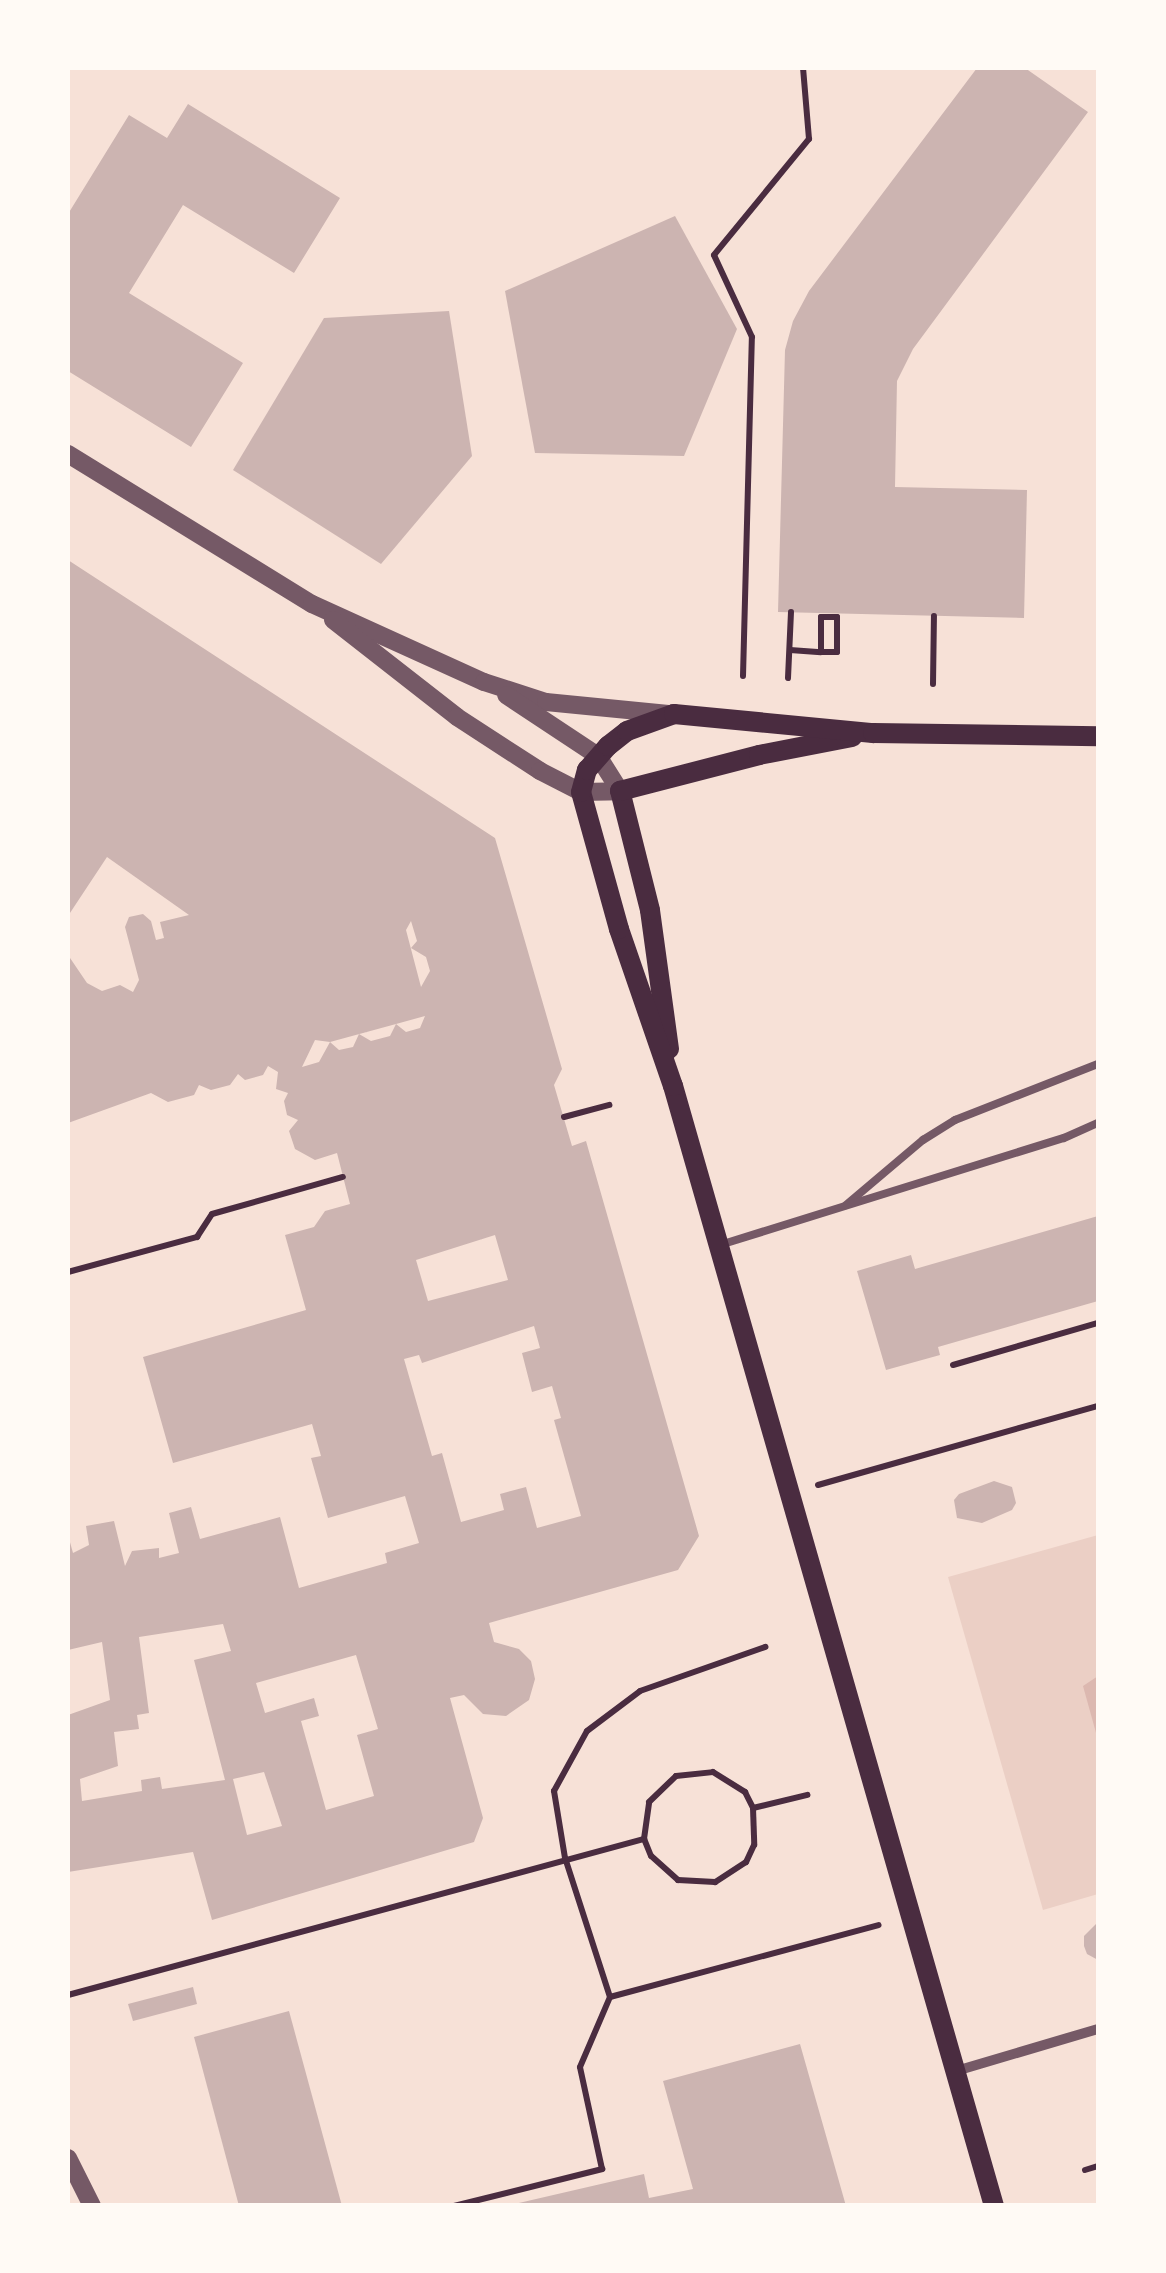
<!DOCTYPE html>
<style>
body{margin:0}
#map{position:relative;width:1166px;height:2273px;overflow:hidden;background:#f7e1d7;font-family:Helvetica,sans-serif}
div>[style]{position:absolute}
.green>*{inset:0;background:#ebcfc5}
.water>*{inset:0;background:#dcb8b0}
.building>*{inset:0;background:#ccb4b1}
.path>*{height:6px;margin:-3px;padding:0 3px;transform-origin:3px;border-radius:3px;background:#4a2c40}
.service>*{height:8px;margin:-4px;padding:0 4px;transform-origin:4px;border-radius:4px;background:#755966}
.minor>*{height:10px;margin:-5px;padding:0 5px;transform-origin:5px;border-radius:5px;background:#755966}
.tertiary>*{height:18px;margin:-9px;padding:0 9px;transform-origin:9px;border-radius:9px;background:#755966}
.secondary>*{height:20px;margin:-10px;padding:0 10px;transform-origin:10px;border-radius:10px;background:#4a2c40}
span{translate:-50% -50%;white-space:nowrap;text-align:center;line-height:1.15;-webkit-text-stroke:10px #fffaf5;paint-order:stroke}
.frame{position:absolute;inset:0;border:70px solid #fffaf5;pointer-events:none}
</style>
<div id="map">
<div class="green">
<div style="clip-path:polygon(1098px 1535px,1098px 1894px,1043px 1910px,948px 1577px)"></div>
</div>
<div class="water">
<div style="clip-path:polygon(1098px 1676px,1098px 1740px,1083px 1686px)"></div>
</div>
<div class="building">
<div style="clip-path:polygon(977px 68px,1025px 68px,1088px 112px,913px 349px,897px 381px,895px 487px,1027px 490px,1024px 618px,778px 612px,785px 350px,793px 321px,809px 291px)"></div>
<div style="clip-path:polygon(188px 104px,340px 198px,294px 273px,183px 205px,129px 293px,243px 363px,191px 447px,68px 371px,68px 214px,129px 115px,167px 138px)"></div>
<div style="clip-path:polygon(675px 216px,737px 329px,684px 456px,535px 453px,505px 291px)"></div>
<div style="clip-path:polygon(449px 311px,472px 456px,381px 564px,233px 470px,324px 318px)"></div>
<div style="clip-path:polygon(evenodd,68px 560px,495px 838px,562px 1069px,554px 1085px,572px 1146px,586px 1141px,699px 1536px,678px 1570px,489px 1623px,494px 1642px,519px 1649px,531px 1661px,535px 1679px,529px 1700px,506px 1716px,483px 1714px,464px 1695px,450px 1698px,483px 1818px,474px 1842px,212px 1920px,193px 1852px,68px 1872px,68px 1715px,110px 1700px,102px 1642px,68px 1650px,68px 1535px,73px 1553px,89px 1545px,86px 1526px,114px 1521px,125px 1566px,132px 1551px,159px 1548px,159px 1558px,179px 1553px,169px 1513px,191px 1507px,200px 1539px,280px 1517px,299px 1588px,387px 1563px,385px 1553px,419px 1543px,405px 1496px,328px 1518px,311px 1458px,321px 1456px,312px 1424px,173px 1463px,143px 1357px,306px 1310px,285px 1235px,314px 1227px,325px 1211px,350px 1204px,337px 1153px,315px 1160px,295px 1149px,289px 1131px,298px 1120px,287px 1115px,284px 1101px,288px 1093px,276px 1089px,278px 1072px,268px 1066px,263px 1075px,245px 1080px,238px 1074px,230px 1085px,211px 1090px,199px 1085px,194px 1095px,168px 1102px,151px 1093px,68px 1123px,68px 955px,87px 983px,102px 991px,120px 985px,133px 992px,139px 980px,125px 927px,129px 917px,143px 914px,151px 921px,156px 940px,164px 938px,160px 922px,189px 915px,107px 857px,68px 916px,68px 560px,411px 921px,417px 941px,411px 948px,426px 957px,430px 971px,421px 987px,406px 930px,411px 921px,68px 560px,425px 1016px,420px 1028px,406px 1032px,396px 1024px,425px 1016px,68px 560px,396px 1024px,390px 1036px,371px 1041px,359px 1034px,353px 1047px,339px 1050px,330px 1042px,396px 1024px,68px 560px,315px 1040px,330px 1042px,319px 1062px,302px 1067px,315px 1040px,68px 560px,495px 1235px,508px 1280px,428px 1301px,416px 1260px,495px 1235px,68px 560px,534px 1326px,540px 1348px,522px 1353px,532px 1392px,552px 1386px,561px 1418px,554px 1420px,581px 1516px,537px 1528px,526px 1487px,500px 1494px,504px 1510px,461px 1522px,442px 1453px,432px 1456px,404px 1359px,419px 1355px,422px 1363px,534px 1326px,68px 560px,223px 1624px,231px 1651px,194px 1660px,225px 1780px,162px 1789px,160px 1777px,141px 1780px,142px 1791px,82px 1801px,80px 1779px,118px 1766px,114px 1732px,139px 1729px,137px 1715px,149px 1713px,139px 1637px,223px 1624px,68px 560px,356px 1655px,378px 1729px,357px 1735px,374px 1796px,326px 1810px,301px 1721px,319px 1716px,314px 1698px,265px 1713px,256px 1683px,356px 1655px,68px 560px,264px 1772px,282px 1826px,247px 1835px,233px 1779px,264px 1772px)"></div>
<div style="clip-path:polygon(1098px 1216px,1098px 1301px,938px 1347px,940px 1355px,886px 1370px,857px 1271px,911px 1255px,915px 1269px)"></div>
<div style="clip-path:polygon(994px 1481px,1012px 1487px,1016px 1503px,1012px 1510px,982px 1523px,957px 1518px,954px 1500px,959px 1494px)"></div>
<div style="clip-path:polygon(1098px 1922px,1098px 1960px,1087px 1954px,1084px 1946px,1084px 1936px)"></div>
<div style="clip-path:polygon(193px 1987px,197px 2004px,133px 2021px,128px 2004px)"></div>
<div style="clip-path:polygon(289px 2011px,342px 2206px,239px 2206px,194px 2037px)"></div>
<div style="clip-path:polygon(800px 2044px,846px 2206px,506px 2206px,644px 2174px,649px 2198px,693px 2189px,663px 2081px)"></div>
</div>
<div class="path">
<div style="left:790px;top:650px;width:31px;rotate:4deg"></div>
<div style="left:821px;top:652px;width:16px"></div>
<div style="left:837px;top:652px;width:35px;rotate:-90deg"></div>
<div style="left:837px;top:617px;width:16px;rotate:180deg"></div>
<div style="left:821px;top:617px;width:35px;rotate:90deg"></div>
<div style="left:743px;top:676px;width:339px;rotate:-88.5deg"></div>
<div style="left:752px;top:337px;width:90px;rotate:-114.9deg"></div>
<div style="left:714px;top:255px;width:150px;rotate:-50.7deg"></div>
<div style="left:809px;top:139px;width:71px;rotate:-94.8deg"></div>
<div style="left:788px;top:678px;width:66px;rotate:-87.4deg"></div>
<div style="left:933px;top:684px;width:68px;rotate:-89.2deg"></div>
<div style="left:564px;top:1117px;width:47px;rotate:-14.9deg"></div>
<div style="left:68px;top:1272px;width:134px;rotate:-15.2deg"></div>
<div style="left:197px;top:1237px;width:27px;rotate:-57deg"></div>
<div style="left:212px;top:1214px;width:136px;rotate:-15.8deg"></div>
<div style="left:953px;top:1365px;width:151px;rotate:-16.2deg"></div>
<div style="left:818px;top:1485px;width:291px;rotate:-15.8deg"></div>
<div style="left:753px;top:1808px;width:56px;rotate:-13.5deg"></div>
<div style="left:68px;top:1995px;width:597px;rotate:-15.15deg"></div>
<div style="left:644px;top:1839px;width:37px;rotate:-82deg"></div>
<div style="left:649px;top:1802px;width:37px;rotate:-44deg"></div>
<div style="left:676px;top:1776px;width:37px;rotate:-6deg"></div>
<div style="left:713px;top:1772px;width:38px;rotate:32deg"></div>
<div style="left:745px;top:1792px;width:18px;rotate:63deg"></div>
<div style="left:753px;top:1808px;width:37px;rotate:88deg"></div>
<div style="left:754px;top:1845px;width:19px;rotate:115deg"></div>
<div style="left:746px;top:1862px;width:37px;rotate:147deg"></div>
<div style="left:715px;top:1882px;width:37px;rotate:-177deg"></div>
<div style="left:678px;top:1880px;width:36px;rotate:-138deg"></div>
<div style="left:651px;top:1856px;width:18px;rotate:-112deg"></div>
<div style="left:610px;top:1997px;width:278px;rotate:-15deg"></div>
<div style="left:1085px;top:2170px;width:14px;rotate:-17deg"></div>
<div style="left:454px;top:2206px;width:153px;rotate:-14deg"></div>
<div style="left:602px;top:2169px;width:104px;rotate:-102.2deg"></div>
<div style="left:580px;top:2067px;width:76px;rotate:-66.8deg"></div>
<div style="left:610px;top:1997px;width:146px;rotate:-107.9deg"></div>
<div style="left:565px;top:1858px;width:68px;rotate:-99.3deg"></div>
<div style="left:554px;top:1791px;width:68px;rotate:-61.2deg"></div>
<div style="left:587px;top:1731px;width:66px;rotate:-37deg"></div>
<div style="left:640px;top:1691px;width:133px;rotate:-19.4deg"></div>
</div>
<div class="service">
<div style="left:846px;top:1205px;width:101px;rotate:-40.2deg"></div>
<div style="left:923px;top:1140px;width:38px;rotate:-32deg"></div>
<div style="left:955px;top:1120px;width:154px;rotate:-21.4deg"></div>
<div style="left:723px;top:1244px;width:357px;rotate:-17.3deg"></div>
<div style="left:1064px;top:1138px;width:37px;rotate:-24deg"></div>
</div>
<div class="minor">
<div style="left:956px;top:2071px;width:148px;rotate:-16.5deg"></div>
</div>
<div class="tertiary">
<div style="left:68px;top:454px;width:286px;rotate:31.6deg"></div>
<div style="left:312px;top:604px;width:189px;rotate:24.4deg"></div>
<div style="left:484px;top:682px;width:65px;rotate:17.9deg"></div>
<div style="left:546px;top:702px;width:123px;rotate:5.6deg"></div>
<div style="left:333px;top:620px;width:157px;rotate:38deg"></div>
<div style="left:457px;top:717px;width:99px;rotate:33deg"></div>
<div style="left:540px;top:771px;width:46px;rotate:27.1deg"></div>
<div style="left:581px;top:792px;width:39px;rotate:-1deg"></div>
<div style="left:620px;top:791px;width:41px;rotate:-122.2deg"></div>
<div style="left:598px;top:756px;width:110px;rotate:-146.5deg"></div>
<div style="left:68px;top:2158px;width:54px;rotate:63.4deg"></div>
</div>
<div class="secondary">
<div style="left:669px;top:1049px;width:140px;rotate:-97.8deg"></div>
<div style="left:650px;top:910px;width:123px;rotate:-104.1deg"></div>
<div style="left:620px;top:791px;width:144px;rotate:-14.5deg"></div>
<div style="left:759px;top:755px;width:95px;rotate:-11deg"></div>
<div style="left:994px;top:2206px;width:1165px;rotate:-105.99deg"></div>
<div style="left:673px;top:1086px;width:166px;rotate:-109deg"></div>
<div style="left:619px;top:929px;width:142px;rotate:-105.5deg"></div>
<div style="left:581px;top:792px;width:23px;rotate:-75deg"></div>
<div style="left:587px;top:770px;width:32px;rotate:-49deg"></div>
<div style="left:608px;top:746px;width:24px;rotate:-38deg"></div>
<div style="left:627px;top:731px;width:50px;rotate:-19.9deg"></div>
<div style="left:674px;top:714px;width:200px;rotate:5.5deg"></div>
<div style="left:873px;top:733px;width:225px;rotate:0.8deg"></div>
</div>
<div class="frame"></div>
</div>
